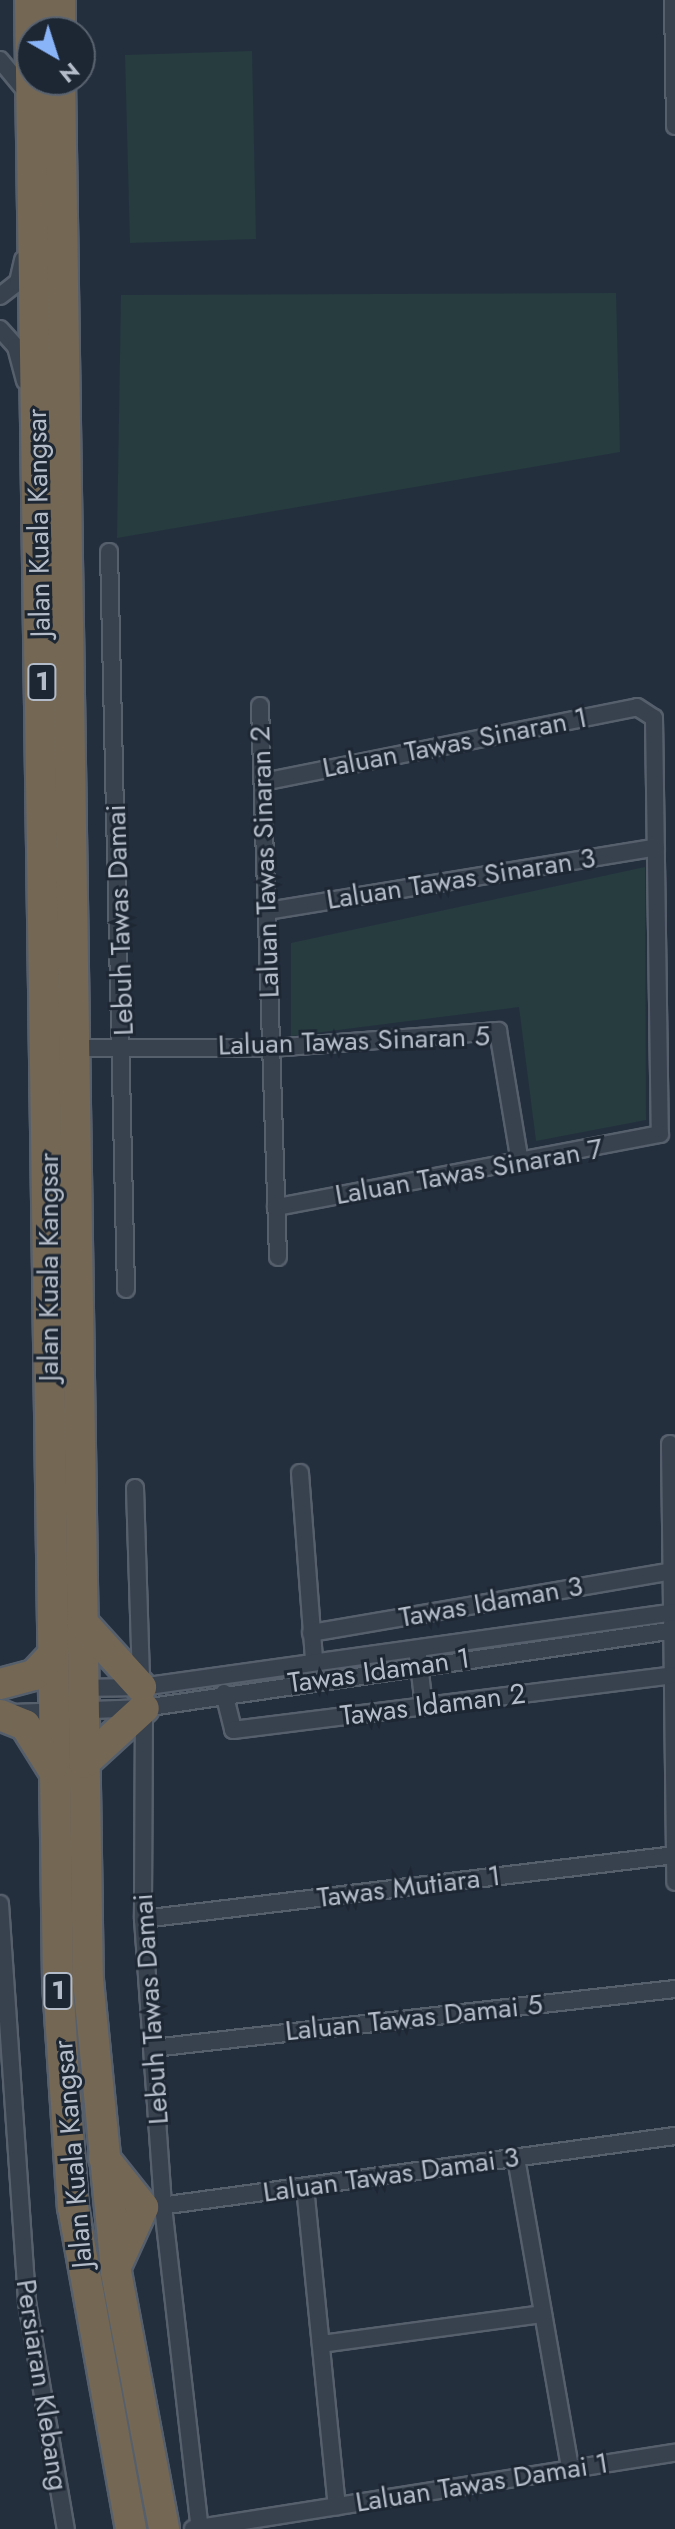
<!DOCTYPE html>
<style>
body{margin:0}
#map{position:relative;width:675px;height:2529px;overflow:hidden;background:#242f3e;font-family:Jost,sans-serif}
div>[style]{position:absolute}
.green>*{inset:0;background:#263c3f}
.roads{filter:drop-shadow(2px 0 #565f6c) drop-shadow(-2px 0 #565f6c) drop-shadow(0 2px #565f6c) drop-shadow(0 -2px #565f6c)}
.street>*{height:16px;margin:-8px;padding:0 8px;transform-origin:8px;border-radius:8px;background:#38414e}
.highway>*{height:30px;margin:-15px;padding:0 15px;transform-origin:15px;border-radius:15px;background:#746855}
span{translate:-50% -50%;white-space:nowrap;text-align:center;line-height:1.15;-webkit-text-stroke:6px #1d2633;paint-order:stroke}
.shield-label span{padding:2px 6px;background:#1d2633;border:2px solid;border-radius:6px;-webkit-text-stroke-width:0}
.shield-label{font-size:26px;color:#b4bcc9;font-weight:700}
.street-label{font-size:28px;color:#b4bcc9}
.north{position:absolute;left:16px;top:16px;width:80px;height:80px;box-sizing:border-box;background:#1d2633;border:2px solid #59626f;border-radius:50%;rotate:141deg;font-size:22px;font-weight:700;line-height:32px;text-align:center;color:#b4bcc9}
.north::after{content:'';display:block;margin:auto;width:28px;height:36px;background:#8ab4f8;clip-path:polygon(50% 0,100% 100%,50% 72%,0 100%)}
</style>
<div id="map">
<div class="green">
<div style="clip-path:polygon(252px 51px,256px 239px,130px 243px,125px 55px)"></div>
<div style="clip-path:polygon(616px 293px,620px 452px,117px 538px,121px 295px)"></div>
<div style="clip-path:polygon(645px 867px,646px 1120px,536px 1141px,519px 1007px,291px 1036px,291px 943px)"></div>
</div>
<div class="roads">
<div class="street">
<div style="left:673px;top:0;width:126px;rotate:89.1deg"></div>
<div style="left:0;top:60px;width:45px;rotate:50.4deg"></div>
<div style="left:0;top:296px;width:23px;rotate:-38deg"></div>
<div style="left:18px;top:282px;width:23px;rotate:-77deg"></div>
<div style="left:0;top:329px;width:24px;rotate:48deg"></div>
<div style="left:16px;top:347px;width:35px;rotate:75deg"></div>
<div style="left:109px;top:552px;width:737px;rotate:88.68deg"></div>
<div style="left:260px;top:706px;width:551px;rotate:88.13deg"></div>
<div style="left:263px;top:782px;width:381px;rotate:-11.3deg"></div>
<div style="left:637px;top:707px;width:20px;rotate:33deg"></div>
<div style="left:654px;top:718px;width:416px;rotate:89.2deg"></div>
<div style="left:660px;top:1134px;width:391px;rotate:169.2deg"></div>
<div style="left:267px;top:911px;width:394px;rotate:-9.3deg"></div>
<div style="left:78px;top:1048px;width:193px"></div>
<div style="left:271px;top:1048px;width:228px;rotate:-4.3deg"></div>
<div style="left:498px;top:1031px;width:133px;rotate:80.5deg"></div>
<div style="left:670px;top:1444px;width:438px;rotate:89.3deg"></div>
<div style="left:300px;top:1473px;width:187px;rotate:85.7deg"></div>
<div style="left:135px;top:1488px;width:195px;rotate:88.2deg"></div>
<div style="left:311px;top:1633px;width:366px;rotate:-9.7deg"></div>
<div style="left:418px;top:1656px;width:50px;rotate:83.2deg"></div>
<div style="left:78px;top:1688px;width:63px;rotate:-0.9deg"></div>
<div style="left:141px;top:1687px;width:539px;rotate:-7.99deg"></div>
<div style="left:224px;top:1693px;width:38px;rotate:76deg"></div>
<div style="left:233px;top:1730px;width:442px;rotate:-7.1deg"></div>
<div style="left:144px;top:1710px;width:209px;rotate:90.3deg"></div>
<div style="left:143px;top:1919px;width:288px;rotate:86deg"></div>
<div style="left:163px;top:2206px;width:325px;rotate:83.5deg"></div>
<div style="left:14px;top:1713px;width:130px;rotate:-2.2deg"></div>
<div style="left:144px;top:1708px;width:537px;rotate:-8.36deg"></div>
<div style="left:0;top:1904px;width:399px;rotate:86.1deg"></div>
<div style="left:27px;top:2302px;width:230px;rotate:80.3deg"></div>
<div style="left:143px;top:1919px;width:536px;rotate:-6.86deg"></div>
<div style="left:153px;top:2048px;width:525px;rotate:-6.45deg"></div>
<div style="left:516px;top:2158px;width:316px;rotate:80.1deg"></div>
<div style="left:305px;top:2187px;width:321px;rotate:84.3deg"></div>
<div style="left:153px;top:2207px;width:527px;rotate:-7.75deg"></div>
<div style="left:321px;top:2344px;width:224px;rotate:-7.7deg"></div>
<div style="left:193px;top:2529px;width:488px;rotate:-9deg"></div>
</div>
<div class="highway">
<div style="left:30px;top:0;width:1984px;rotate:89.19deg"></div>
<div style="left:58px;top:1984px;width:224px;rotate:86.2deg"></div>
<div style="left:73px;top:2207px;width:327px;rotate:79.8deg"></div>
<div style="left:60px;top:0;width:32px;rotate:90deg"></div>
<div style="left:60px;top:80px;width:1900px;rotate:89.16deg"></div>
<div style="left:88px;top:1980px;width:293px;rotate:84.5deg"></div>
<div style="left:116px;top:2272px;width:261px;rotate:79.4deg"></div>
<div style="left:82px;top:1622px;width:88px;rotate:47.8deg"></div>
<div style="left:0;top:1684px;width:35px;rotate:-15deg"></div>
<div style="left:34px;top:1675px;width:25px;rotate:-47deg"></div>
<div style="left:0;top:1715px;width:27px;rotate:22deg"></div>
<div style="left:25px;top:1725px;width:51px;rotate:57.9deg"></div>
<div style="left:84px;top:1763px;width:81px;rotate:-42.5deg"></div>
<div style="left:104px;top:2158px;width:63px;rotate:51.5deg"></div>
<div style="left:143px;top:2207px;width:60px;rotate:114.4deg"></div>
</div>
</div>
<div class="shield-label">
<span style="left:42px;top:682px">1</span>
<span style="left:58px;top:1991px">1</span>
</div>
<div class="street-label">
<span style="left:39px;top:523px;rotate:-91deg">Jalan Kuala Kangsar</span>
<span style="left:455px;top:743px;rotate:-11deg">Laluan Tawas Sinaran 1</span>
<span style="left:265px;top:862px;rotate:-92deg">Laluan Tawas Sinaran 2</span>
<span style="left:461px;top:879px;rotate:-9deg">Laluan Tawas Sinaran 3</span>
<span style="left:120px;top:920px;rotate:-92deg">Lebuh Tawas Damai</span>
<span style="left:354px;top:1041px;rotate:-2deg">Laluan Tawas Sinaran 5</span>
<span style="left:469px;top:1172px;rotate:-10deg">Laluan Tawas Sinaran 7</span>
<span style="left:49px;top:1267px;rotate:-90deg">Jalan Kuala Kangsar</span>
<span style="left:491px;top:1602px;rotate:-10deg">Tawas Idaman 3</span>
<span style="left:379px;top:1671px;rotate:-8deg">Tawas Idaman 1</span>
<span style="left:433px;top:1705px;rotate:-7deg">Tawas Idaman 2</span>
<span style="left:409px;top:1887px;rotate:-7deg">Tawas Mutiara 1</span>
<span style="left:151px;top:2009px;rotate:-94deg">Lebuh Tawas Damai</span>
<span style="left:414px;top:2018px;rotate:-6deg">Laluan Tawas Damai 5</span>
<span style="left:73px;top:2154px;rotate:-95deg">Jalan Kuala Kangsar</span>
<span style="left:391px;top:2175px;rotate:-8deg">Laluan Tawas Damai 3</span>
<span style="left:42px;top:2385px;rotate:81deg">Persiaran Klebang</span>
<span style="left:482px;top:2483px;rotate:-9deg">Laluan Tawas Damai 1</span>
</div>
<div class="north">N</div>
</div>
